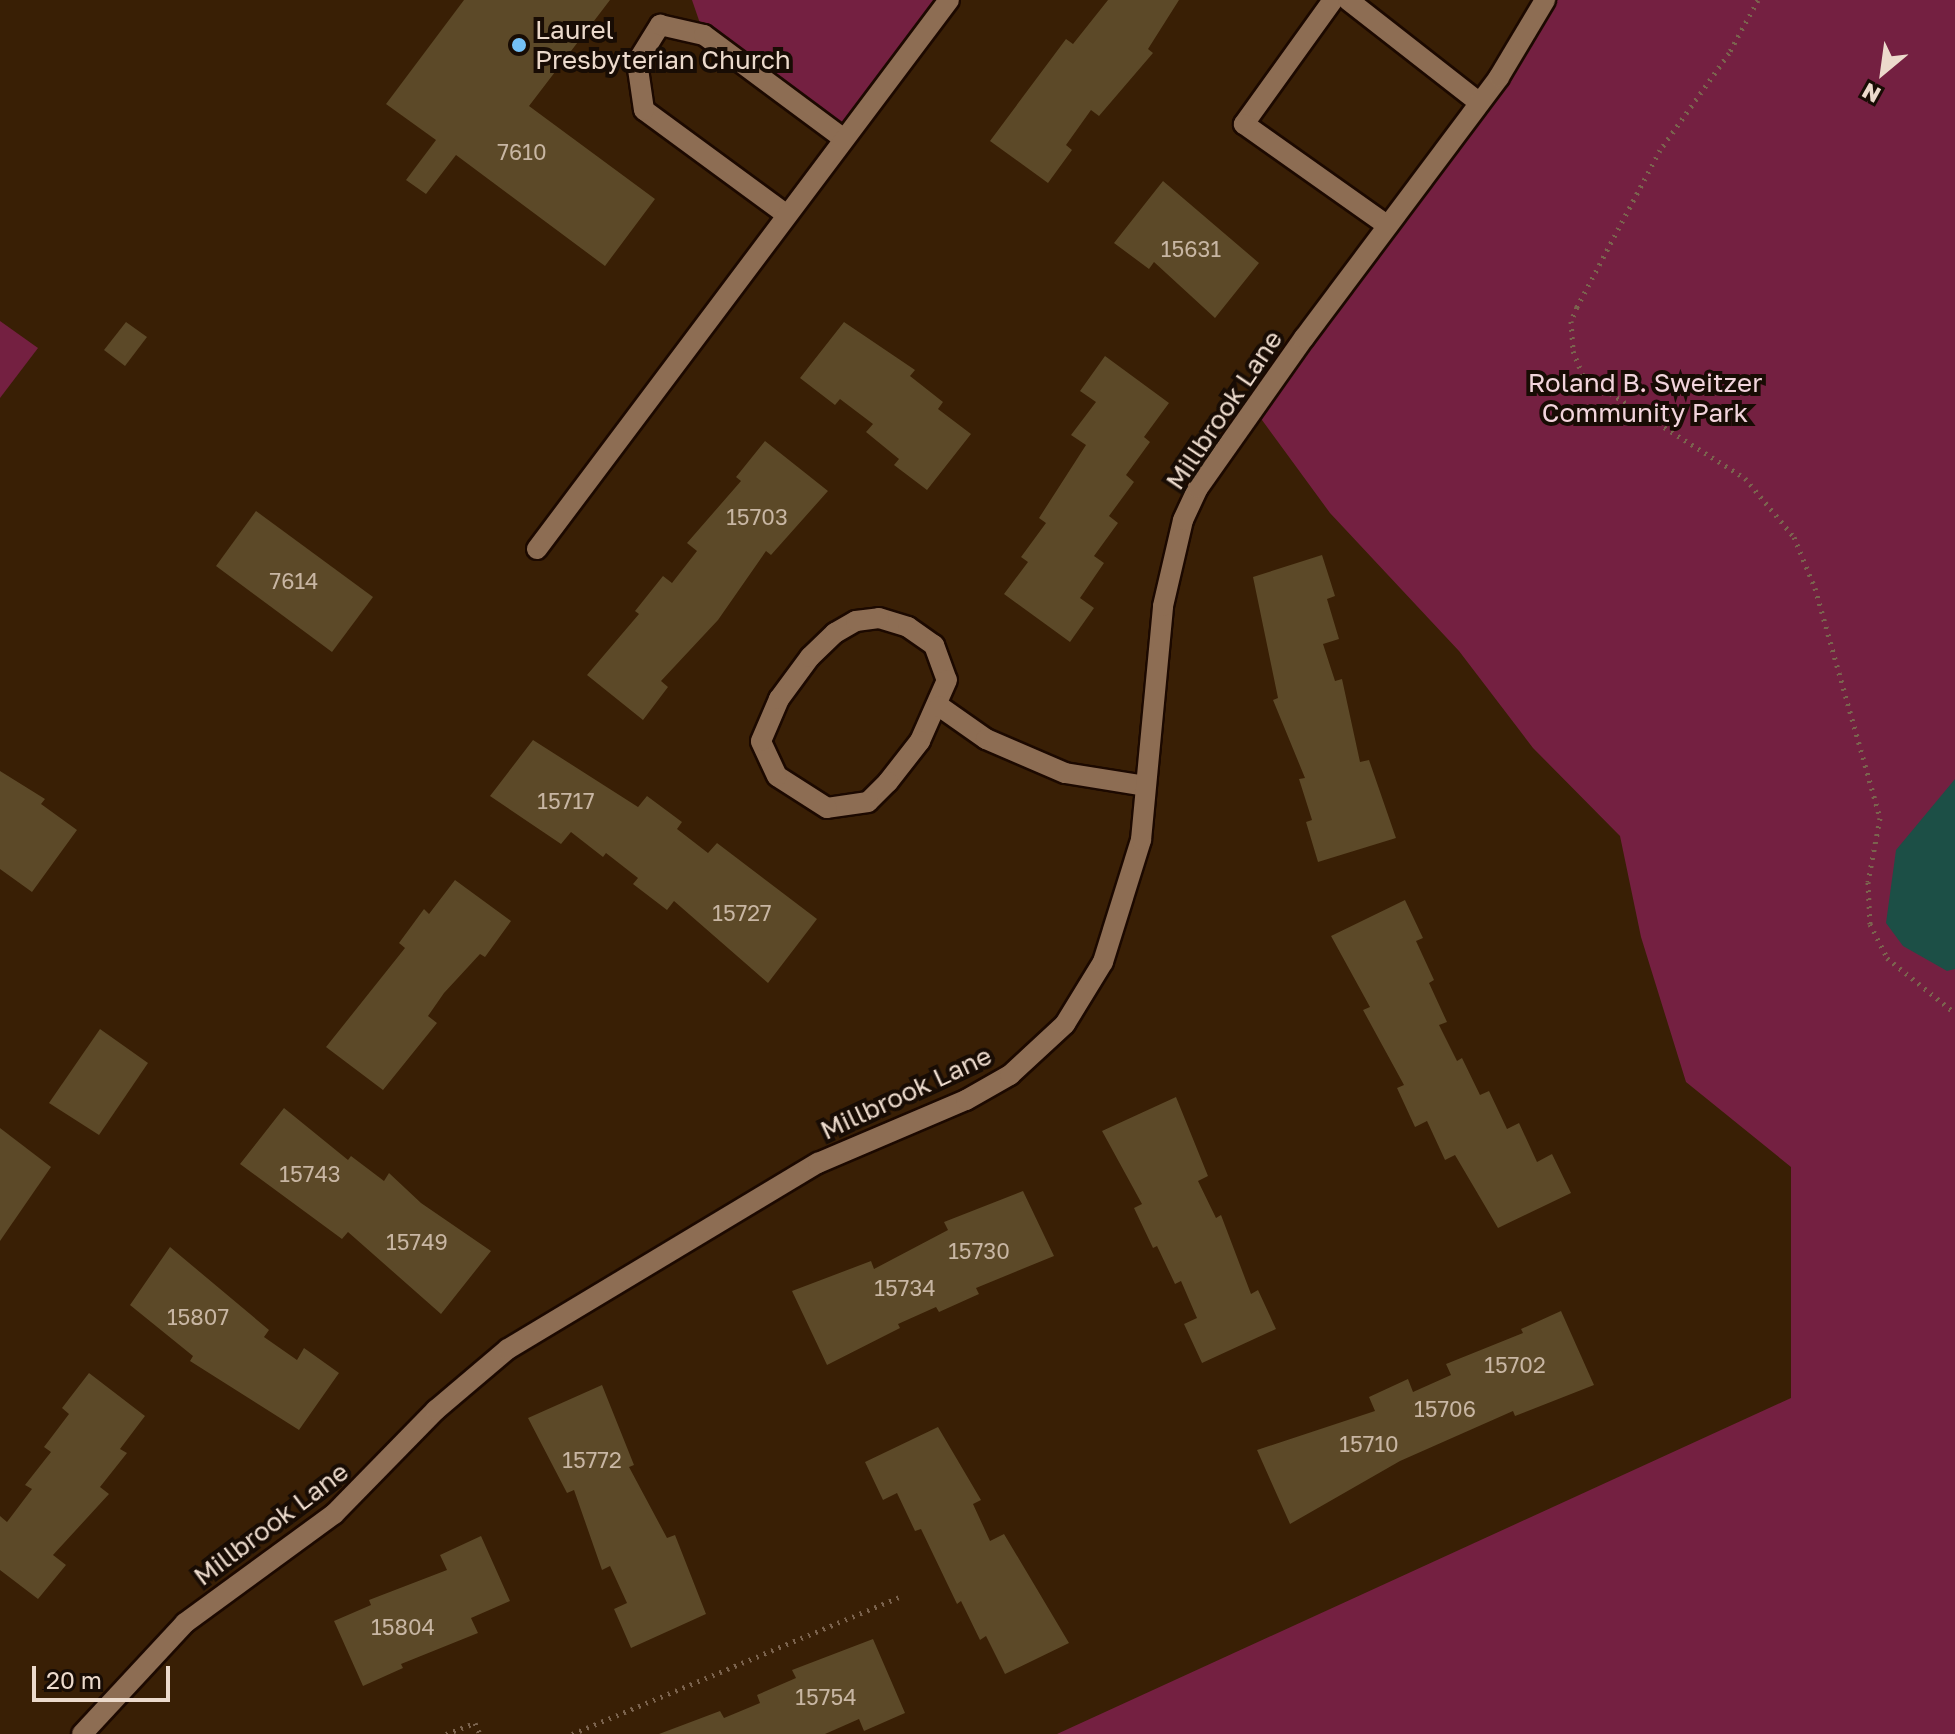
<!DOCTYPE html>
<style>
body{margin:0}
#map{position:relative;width:1955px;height:1734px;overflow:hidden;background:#391f05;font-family:"Golos Text",sans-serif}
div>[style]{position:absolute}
.green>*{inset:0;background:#742041}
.water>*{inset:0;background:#1c4f46}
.building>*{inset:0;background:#5c4928}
.path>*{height:5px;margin-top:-2.5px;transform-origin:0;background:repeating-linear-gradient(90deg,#7b634e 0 2px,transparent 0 8px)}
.roads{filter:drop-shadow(2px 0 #1c0900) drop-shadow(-2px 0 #1c0900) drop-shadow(0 2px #1c0900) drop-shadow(0 -2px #1c0900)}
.service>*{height:20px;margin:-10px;padding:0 10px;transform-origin:10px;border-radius:10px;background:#8d6d53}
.minor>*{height:20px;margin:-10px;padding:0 10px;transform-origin:10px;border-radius:10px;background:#8d6d53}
.dots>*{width:22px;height:22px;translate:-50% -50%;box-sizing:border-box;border:4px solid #180c04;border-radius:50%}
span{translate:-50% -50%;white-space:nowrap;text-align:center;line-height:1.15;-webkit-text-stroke:8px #180c04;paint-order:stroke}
.number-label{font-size:22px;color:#c8b6a3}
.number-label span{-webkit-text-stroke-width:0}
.poi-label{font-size:26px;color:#ecdacc}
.left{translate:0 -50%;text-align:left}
.park-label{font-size:26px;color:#f2d4dc}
.street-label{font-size:26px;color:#ecdacc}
.north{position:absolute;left:1843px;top:32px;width:80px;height:80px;-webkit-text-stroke:6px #180c04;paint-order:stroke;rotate:209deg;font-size:22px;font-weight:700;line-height:32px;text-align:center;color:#ecdacc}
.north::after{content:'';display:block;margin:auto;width:28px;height:36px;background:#ecdacc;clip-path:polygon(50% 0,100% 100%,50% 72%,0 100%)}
.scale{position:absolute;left:32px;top:1666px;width:138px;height:36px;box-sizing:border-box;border:4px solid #ecdacc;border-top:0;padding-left:10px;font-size:24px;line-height:28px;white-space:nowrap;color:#ecdacc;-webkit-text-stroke:6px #180c04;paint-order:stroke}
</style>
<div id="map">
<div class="green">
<div style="clip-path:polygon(692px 0,949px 0,844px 139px,704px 35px)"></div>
<div style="clip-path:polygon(1545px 0,1955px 0,1955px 1734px,1057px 1734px,1791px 1398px,1791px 1167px,1686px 1082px,1641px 937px,1620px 836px,1533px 748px,1459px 651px,1330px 513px,1254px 409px)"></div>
<div style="clip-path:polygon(0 321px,38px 348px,0 398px)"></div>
</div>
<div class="water">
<div style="clip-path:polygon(1955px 779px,1955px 969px,1947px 971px,1903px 946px,1886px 923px,1896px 850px)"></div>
</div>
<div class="building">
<div style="clip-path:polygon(464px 0,610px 0,529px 106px,655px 199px,605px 266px,456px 155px,426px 194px,406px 180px,436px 140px,386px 104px)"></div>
<div style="clip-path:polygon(1108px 0,1179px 0,1148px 49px,1153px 53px,1099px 116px,1091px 110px,1066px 145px,1072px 150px,1048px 183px,990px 141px,1066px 39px,1073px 44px)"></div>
<div style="clip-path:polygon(1163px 181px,1259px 263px,1215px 318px,1154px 262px,1149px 269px,1114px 243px)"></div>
<div style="clip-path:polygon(126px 322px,147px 337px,125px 366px,104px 350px)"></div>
<div style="clip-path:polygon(844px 322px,915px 370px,910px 376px,943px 402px,938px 409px,971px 434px,927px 490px,894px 465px,899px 459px,866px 432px,873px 424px,840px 399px,835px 405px,800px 378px)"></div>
<div style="clip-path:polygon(1105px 356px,1169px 403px,1144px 437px,1150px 442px,1126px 475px,1134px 482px,1109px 516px,1118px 523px,1094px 556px,1104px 563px,1080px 598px,1094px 608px,1070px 642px,1004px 594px,1028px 562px,1021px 557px,1046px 523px,1039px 518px,1086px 445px,1071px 435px,1096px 402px,1080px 391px)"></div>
<div style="clip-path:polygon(765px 441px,828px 491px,771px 555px,766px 551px,718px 620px,661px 681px,668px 687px,643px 720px,587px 675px,639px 614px,635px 611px,663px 576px,672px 583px,697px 551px,687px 543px,741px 481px,736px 477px)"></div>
<div style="clip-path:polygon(256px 511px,373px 597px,332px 652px,216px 566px)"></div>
<div style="clip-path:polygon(1322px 555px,1335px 596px,1327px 599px,1339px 639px,1323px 644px,1335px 681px,1342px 679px,1360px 762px,1369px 760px,1396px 838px,1318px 862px,1306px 822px,1312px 820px,1299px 779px,1305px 778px,1273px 700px,1278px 698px,1253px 577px)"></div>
<div style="clip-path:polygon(533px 740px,638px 807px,647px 796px,682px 822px,677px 829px,708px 853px,717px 843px,817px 919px,768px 983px,674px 901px,667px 910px,633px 884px,638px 878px,606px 853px,603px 857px,571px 832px,561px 844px,490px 796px)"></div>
<div style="clip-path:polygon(0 771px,45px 799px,41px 804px,77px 830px,32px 892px,0 869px)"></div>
<div style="clip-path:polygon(455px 880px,511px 921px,485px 957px,480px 954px,444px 993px,428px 1016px,437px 1023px,383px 1090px,326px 1047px,405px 948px,399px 943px,424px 909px,429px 914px)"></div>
<div style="clip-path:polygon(1405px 900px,1423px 938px,1416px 941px,1434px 980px,1429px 983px,1447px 1022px,1439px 1025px,1457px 1061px,1462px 1058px,1480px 1095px,1489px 1091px,1507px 1129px,1519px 1123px,1537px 1162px,1552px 1154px,1571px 1193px,1498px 1228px,1455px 1155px,1445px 1160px,1427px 1121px,1415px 1127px,1397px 1088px,1404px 1085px,1363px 1010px,1370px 1007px,1331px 936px)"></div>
<div style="clip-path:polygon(100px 1029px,148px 1063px,99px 1135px,49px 1103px)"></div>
<div style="clip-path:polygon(1176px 1097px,1208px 1176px,1198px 1181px,1216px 1218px,1221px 1215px,1251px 1294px,1258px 1290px,1276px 1329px,1202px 1363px,1184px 1324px,1197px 1318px,1181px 1281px,1175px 1284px,1157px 1246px,1153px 1248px,1134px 1208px,1142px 1204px,1102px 1131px)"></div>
<div style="clip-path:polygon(284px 1108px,348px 1160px,351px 1156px,384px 1181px,389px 1173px,421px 1203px,491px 1251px,441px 1314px,348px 1232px,342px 1239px,240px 1164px)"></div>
<div style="clip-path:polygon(0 1128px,51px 1167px,0 1241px)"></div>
<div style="clip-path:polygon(1023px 1191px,1054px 1256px,976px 1288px,979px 1294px,939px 1312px,936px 1307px,898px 1324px,900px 1328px,827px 1365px,792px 1291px,871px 1261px,874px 1269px,948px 1230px,944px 1222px)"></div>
<div style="clip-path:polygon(170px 1247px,269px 1330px,264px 1337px,297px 1360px,304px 1348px,339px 1373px,299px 1430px,190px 1361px,193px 1356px,130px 1305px)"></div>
<div style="clip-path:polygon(1561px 1311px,1594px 1385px,1515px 1416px,1513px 1411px,1400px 1461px,1290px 1524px,1257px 1450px,1375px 1411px,1369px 1397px,1408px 1379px,1413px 1392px,1451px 1375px,1446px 1364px,1523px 1333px,1521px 1329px)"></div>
<div style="clip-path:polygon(89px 1373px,145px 1416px,120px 1449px,127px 1453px,100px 1487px,109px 1494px,53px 1555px,66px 1565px,38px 1599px,0 1570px,0 1516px,7px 1522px,32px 1489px,25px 1485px,51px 1452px,44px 1447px,69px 1414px,62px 1408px)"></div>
<div style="clip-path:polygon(602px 1385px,634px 1465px,629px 1467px,667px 1538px,675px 1535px,706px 1614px,631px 1648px,614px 1609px,627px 1603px,610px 1566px,602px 1570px,574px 1490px,567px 1493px,528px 1418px)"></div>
<div style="clip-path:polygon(938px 1427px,981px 1500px,973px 1504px,990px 1541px,1004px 1534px,1069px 1643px,1005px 1674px,986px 1636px,980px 1640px,961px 1601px,957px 1604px,921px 1529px,915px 1531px,897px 1493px,883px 1500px,865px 1462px)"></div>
<div style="clip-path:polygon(481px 1536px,510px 1601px,471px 1618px,478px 1633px,401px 1664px,403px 1668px,363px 1686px,334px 1621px,371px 1605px,369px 1600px,447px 1570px,440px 1555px)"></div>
<div style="clip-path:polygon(873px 1639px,905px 1713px,864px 1731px,859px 1719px,825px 1734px,659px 1734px,720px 1711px,724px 1718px,760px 1703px,757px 1695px,796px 1678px,792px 1670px)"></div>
</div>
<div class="path">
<div style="left:1758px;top:0;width:60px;rotate:118.7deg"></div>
<div style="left:1729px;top:53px;width:119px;rotate:125.4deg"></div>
<div style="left:1660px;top:150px;width:178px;rotate:117.9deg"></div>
<div style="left:1577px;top:307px;width:15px;rotate:113deg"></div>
<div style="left:1571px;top:321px;width:30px;rotate:86deg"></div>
<div style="left:1573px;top:351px;width:27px;rotate:68deg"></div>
<div style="left:1583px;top:376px;width:191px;rotate:32.2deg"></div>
<div style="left:1745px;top:478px;width:77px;rotate:50.3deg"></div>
<div style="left:1794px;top:537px;width:55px;rotate:67.6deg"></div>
<div style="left:1815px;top:588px;width:239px;rotate:74.2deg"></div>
<div style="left:1880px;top:818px;width:65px;rotate:100.6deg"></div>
<div style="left:1868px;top:882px;width:42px;rotate:87.3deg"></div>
<div style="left:1870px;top:924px;width:38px;rotate:63deg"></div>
<div style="left:1887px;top:958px;width:87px;rotate:39deg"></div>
<div style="left:446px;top:1734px;width:31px;rotate:-21deg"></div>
<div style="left:475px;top:1723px;width:12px;rotate:66deg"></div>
<div style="left:572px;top:1734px;width:355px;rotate:-22.7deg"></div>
</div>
<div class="roads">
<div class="service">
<div style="left:1333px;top:0;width:153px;rotate:125.7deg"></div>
<div style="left:1244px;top:124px;width:176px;rotate:35.3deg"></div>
<div style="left:1348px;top:0;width:167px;rotate:38deg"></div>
<div style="left:787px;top:215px;width:177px;rotate:-143.7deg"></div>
<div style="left:644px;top:110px;width:49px;rotate:-98.3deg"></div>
<div style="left:637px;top:62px;width:44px;rotate:-58.1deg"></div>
<div style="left:660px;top:25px;width:45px;rotate:12.8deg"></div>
<div style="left:704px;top:35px;width:174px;rotate:36.6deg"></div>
</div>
<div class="minor">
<div style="left:537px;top:549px;width:686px;rotate:-53.11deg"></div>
<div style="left:879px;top:618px;width:30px;rotate:17deg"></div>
<div style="left:908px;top:627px;width:32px;rotate:35deg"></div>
<div style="left:934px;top:645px;width:37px;rotate:70deg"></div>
<div style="left:947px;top:680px;width:67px;rotate:113.9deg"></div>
<div style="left:920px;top:741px;width:52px;rotate:128deg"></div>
<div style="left:888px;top:782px;width:28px;rotate:135deg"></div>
<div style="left:868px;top:802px;width:41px;rotate:171.7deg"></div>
<div style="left:827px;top:808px;width:59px;rotate:-147.4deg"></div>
<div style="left:777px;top:776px;width:38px;rotate:-115deg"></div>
<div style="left:761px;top:741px;width:46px;rotate:-66.8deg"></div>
<div style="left:779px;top:699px;width:52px;rotate:-53.6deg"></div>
<div style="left:810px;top:657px;width:35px;rotate:-44deg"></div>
<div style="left:835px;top:633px;width:24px;rotate:-30deg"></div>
<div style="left:856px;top:621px;width:23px;rotate:-7deg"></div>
<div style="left:939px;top:706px;width:57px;rotate:35.1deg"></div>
<div style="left:986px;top:739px;width:86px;rotate:23.3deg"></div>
<div style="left:1065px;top:773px;width:81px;rotate:9.2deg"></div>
<div style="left:82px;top:1734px;width:151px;rotate:-47.1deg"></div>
<div style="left:185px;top:1623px;width:185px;rotate:-36.2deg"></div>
<div style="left:334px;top:1514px;width:146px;rotate:-45.6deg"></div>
<div style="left:436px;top:1410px;width:94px;rotate:-40.3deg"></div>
<div style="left:508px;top:1349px;width:362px;rotate:-31deg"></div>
<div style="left:818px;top:1163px;width:161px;rotate:-23.1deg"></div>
<div style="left:966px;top:1100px;width:51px;rotate:-29.6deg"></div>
<div style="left:1010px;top:1075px;width:75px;rotate:-42.8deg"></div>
<div style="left:1065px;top:1024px;width:73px;rotate:-58.5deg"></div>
<div style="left:1103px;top:962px;width:128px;rotate:-72.7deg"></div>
<div style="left:1141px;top:840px;width:235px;rotate:-84.6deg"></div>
<div style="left:1163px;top:606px;width:88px;rotate:-76.9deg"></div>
<div style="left:1183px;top:520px;width:35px;rotate:-65deg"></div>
<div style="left:1198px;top:488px;width:184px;rotate:-54.8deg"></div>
<div style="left:1304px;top:338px;width:326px;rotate:-53.2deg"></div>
<div style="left:1499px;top:77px;width:90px;rotate:-59.1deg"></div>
</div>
</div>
<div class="dots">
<div style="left:519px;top:45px;background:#74c0f6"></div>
</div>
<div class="number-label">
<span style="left:522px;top:152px">7610</span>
<span style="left:1191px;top:249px">15631</span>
<span style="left:757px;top:517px">15703</span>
<span style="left:294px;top:581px">7614</span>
<span style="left:566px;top:801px">15717</span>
<span style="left:742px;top:913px">15727</span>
<span style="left:310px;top:1174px">15743</span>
<span style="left:417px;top:1242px">15749</span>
<span style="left:979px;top:1251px">15730</span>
<span style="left:905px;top:1288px">15734</span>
<span style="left:198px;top:1317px">15807</span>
<span style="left:1515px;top:1365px">15702</span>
<span style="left:1445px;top:1409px">15706</span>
<span style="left:1369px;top:1444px">15710</span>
<span style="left:592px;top:1460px">15772</span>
<span style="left:403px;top:1627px">15804</span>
<span style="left:826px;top:1697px">15754</span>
</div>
<div class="poi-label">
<span class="left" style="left:535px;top:45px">Laurel<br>Presbyterian Church</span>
</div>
<div class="park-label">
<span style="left:1645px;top:398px">Roland B. Sweitzer<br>Community Park</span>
</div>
<div class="street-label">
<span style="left:1224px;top:410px;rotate:-56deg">Millbrook Lane</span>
<span style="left:906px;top:1093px;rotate:-25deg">Millbrook Lane</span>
<span style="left:271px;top:1524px;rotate:-37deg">Millbrook Lane</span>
</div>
<div class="north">N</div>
<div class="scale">20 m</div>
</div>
